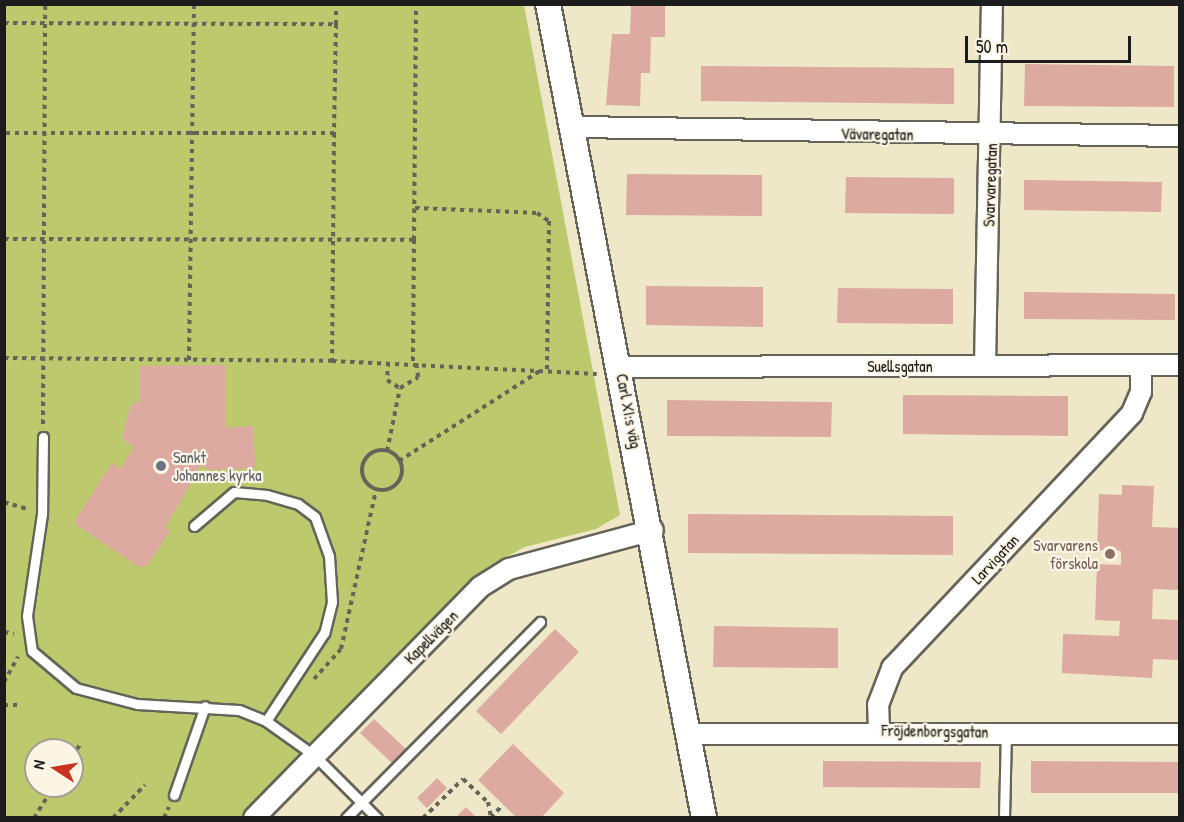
<!DOCTYPE html>
<meta charset="utf-8">
<style>
body{margin:0}
#map{position:relative;width:1184px;height:822px;overflow:hidden;background:#eee7c8;font-family:"Patrick Hand",sans-serif}
div>[style]{position:absolute}
.green>*{inset:0;background:#bcca6d}
.building>*{inset:0;background:#dcaaa0}
.path>*{height:4px;margin-top:-2px;transform-origin:0;background:repeating-linear-gradient(90deg,#666358 0 4.5px,transparent 0 9px)}
.path>.ring{margin:-2px;padding:0;box-sizing:content-box;background:none;border:4px solid #666358;border-radius:50%}
.roads{filter:drop-shadow(2px 0 #666358) drop-shadow(-2px 0 #666358) drop-shadow(0 2px #666358) drop-shadow(0 -2px #666358)}
.service>*{height:9px;margin:-4.5px;padding:0 4.5px;transform-origin:4.5px;border-radius:4.5px;background:#fff}
.minor>*{height:20px;margin:-10px;padding:0 10px;transform-origin:10px;border-radius:10px;background:#fff}
.tertiary>*{height:24px;margin:-12px;padding:0 12px;transform-origin:12px;border-radius:12px;background:#fff}
.dots>*{width:16px;height:16px;translate:-50% -50%;box-sizing:border-box;border:3px solid #fcf5e5;border-radius:50%}
span{translate:-50% -50%;white-space:nowrap;text-align:center;line-height:1.15;-webkit-text-stroke:4.5px #fcf5e5;paint-order:stroke}
.street-label{font-size:16px;color:#1c1c1c}
.worship-label{font-size:16px;color:#5b616d}
.left{translate:0 -50%;text-align:left}
.education-label{font-size:16px;color:#785e54}
.right{translate:-100% -50%;text-align:right}
.frame{position:absolute;inset:0;border:6px solid #1c1c1c;pointer-events:none}
.north{position:absolute;left:24px;top:738px;width:60px;height:60px;box-sizing:border-box;background:#fcf5e5;border:2px solid #a29e95;border-radius:50%;rotate:282deg;font-size:16px;font-weight:700;line-height:24px;text-align:center;color:#1c1c1c}
.north::after{content:'';display:block;margin:auto;width:21px;height:27px;background:#c8321e;clip-path:polygon(50% 0,100% 100%,50% 72%,0 100%)}
.scale{position:absolute;left:965px;top:36px;width:166px;height:27px;box-sizing:border-box;border:3px solid #1c1c1c;border-top:0;padding-left:8px;font-size:18px;line-height:21px;white-space:nowrap;color:#1c1c1c;-webkit-text-stroke:4px #fcf5e5;paint-order:stroke}
</style>
<div id="map">
<div class="green">
<div style="clip-path:polygon(evenodd,5px 5px,524px 5px,620px 515px,596px 529px,525px 547px,489px 566px,241px 817px,5px 818px,5px 5px,36px 750px,72px 750px,72px 786px,36px 786px,36px 750px)"></div>
</div>
<div class="building">
<div style="clip-path:polygon(631px 4px,665px 4px,665px 37px,651px 37px,650px 73px,641px 73px,640px 106px,606px 105px,612px 34px,630px 34px)"></div>
<div style="clip-path:polygon(1025px 64px,1174px 66px,1174px 107px,1024px 106px)"></div>
<div style="clip-path:polygon(701px 66px,954px 68px,954px 104px,701px 101px)"></div>
<div style="clip-path:polygon(627px 174px,762px 175px,762px 216px,626px 215px)"></div>
<div style="clip-path:polygon(846px 177px,954px 178px,954px 214px,845px 213px)"></div>
<div style="clip-path:polygon(1024px 180px,1162px 182px,1161px 212px,1024px 210px)"></div>
<div style="clip-path:polygon(646px 286px,763px 287px,763px 327px,646px 325px)"></div>
<div style="clip-path:polygon(838px 288px,953px 289px,953px 324px,837px 323px)"></div>
<div style="clip-path:polygon(1024px 292px,1175px 294px,1175px 320px,1024px 319px)"></div>
<div style="clip-path:polygon(225px 365px,225px 428px,253px 426px,256px 468px,209px 470px,201px 465px,165px 528px,170px 531px,147px 566px,139px 567px,74px 523px,112px 463px,121px 469px,134px 447px,122px 439px,131px 404px,139px 402px,139px 366px)"></div>
<div style="clip-path:polygon(903px 395px,1068px 396px,1068px 436px,903px 434px)"></div>
<div style="clip-path:polygon(667px 400px,832px 402px,831px 437px,667px 436px)"></div>
<div style="clip-path:polygon(1122px 485px,1154px 486px,1152px 527px,1180px 528px,1180px 590px,1153px 589px,1152px 619px,1180px 620px,1180px 660px,1153px 659px,1152px 678px,1062px 673px,1063px 634px,1119px 636px,1120px 621px,1095px 620px,1097px 564px,1121px 565px,1121px 551px,1097px 550px,1099px 494px,1122px 495px)"></div>
<div style="clip-path:polygon(688px 514px,953px 516px,953px 555px,688px 553px)"></div>
<div style="clip-path:polygon(714px 626px,838px 628px,838px 668px,713px 667px)"></div>
<div style="clip-path:polygon(555px 629px,579px 652px,501px 734px,476px 711px)"></div>
<div style="clip-path:polygon(374px 719px,407px 750px,393px 764px,360px 733px)"></div>
<div style="clip-path:polygon(513px 744px,564px 793px,541px 818px,517px 818px,478px 780px)"></div>
<div style="clip-path:polygon(823px 761px,981px 762px,980px 788px,823px 787px)"></div>
<div style="clip-path:polygon(1031px 761px,1180px 762px,1180px 793px,1031px 793px)"></div>
<div style="clip-path:polygon(437px 778px,447px 788px,427px 808px,417px 798px)"></div>
<div style="clip-path:polygon(466px 807px,477px 818px,455px 818px)"></div>
</div>
<div class="path">
<div style="left:4px;top:23px;width:332px;rotate:0.2deg"></div>
<div style="left:336px;top:24px;width:109px;rotate:91.1deg"></div>
<div style="left:334px;top:133px;width:330px;rotate:180deg"></div>
<div style="left:336px;top:24px;width:20px;rotate:-90deg"></div>
<div style="left:334px;top:133px;width:228px;rotate:90.5deg"></div>
<div style="left:332px;top:361px;width:265px;rotate:2.8deg"></div>
<div style="left:415px;top:208px;width:122px;rotate:2.3deg"></div>
<div style="left:537px;top:213px;width:14px;rotate:34deg"></div>
<div style="left:549px;top:221px;width:150px;rotate:90.8deg"></div>
<div style="left:4px;top:239px;width:410px;rotate:0.1deg"></div>
<div style="left:414px;top:240px;width:236px;rotate:-89.5deg"></div>
<div style="left:4px;top:358px;width:328px;rotate:0.5deg"></div>
<div style="left:189px;top:360px;width:356px;rotate:-89.2deg"></div>
<div style="left:413px;top:361px;width:121px;rotate:-89.5deg"></div>
<div style="left:388px;top:362px;width:18px;rotate:93deg"></div>
<div style="left:387px;top:380px;width:15px;rotate:32deg"></div>
<div style="left:400px;top:388px;width:21px;rotate:-31deg"></div>
<div style="left:418px;top:377px;width:16px;rotate:-97deg"></div>
<div style="left:43px;top:424px;width:420px;rotate:-89.7deg"></div>
<div class="ring" style="left:362px;top:450px;width:36px;height:36px"></div>
<div style="left:387px;top:451px;width:64px;rotate:-78.3deg"></div>
<div style="left:399px;top:461px;width:167px;rotate:-32.6deg"></div>
<div style="left:4px;top:502px;width:24px;rotate:17deg"></div>
<div style="left:4px;top:632px;width:10px;rotate:11deg"></div>
<div style="left:314px;top:679px;width:40px;rotate:-48deg"></div>
<div style="left:341px;top:649px;width:163px;rotate:-77.6deg"></div>
<div style="left:4px;top:682px;width:29px;rotate:-61deg"></div>
<div style="left:4px;top:705px;width:18px"></div>
<div style="left:72px;top:757px;width:17px;rotate:-57deg"></div>
<div style="left:34px;top:818px;width:38px;rotate:-58deg"></div>
<div style="left:113px;top:818px;width:46px;rotate:-45.9deg"></div>
<div style="left:164px;top:818px;width:12px;rotate:-66deg"></div>
<div style="left:423px;top:818px;width:56px;rotate:-44.3deg"></div>
<div style="left:463px;top:779px;width:34px;rotate:43deg"></div>
<div style="left:488px;top:802px;width:16px;rotate:79deg"></div>
<div style="left:491px;top:818px;width:18px;rotate:-49deg"></div>
</div>
<div class="roads">
<div class="service">
<div style="left:43px;top:437px;width:77px;rotate:90.7deg"></div>
<div style="left:42px;top:514px;width:103px;rotate:98.4deg"></div>
<div style="left:27px;top:616px;width:35px;rotate:82deg"></div>
<div style="left:32px;top:651px;width:57px;rotate:40.1deg"></div>
<div style="left:76px;top:688px;width:63px;rotate:14.7deg"></div>
<div style="left:137px;top:704px;width:102px;rotate:3.4deg"></div>
<div style="left:239px;top:710px;width:29px;rotate:22deg"></div>
<div style="left:266px;top:721px;width:60px;rotate:35.5deg"></div>
<div style="left:315px;top:756px;width:88px;rotate:45deg"></div>
<div style="left:194px;top:526px;width:52px;rotate:-40.4deg"></div>
<div style="left:234px;top:492px;width:33px;rotate:5deg"></div>
<div style="left:267px;top:495px;width:32px;rotate:16deg"></div>
<div style="left:298px;top:504px;width:21px;rotate:37deg"></div>
<div style="left:315px;top:517px;width:41px;rotate:70.3deg"></div>
<div style="left:329px;top:556px;width:46px;rotate:86.3deg"></div>
<div style="left:332px;top:602px;width:32px;rotate:104deg"></div>
<div style="left:324px;top:633px;width:105px;rotate:123.4deg"></div>
<div style="left:174px;top:795px;width:94px;rotate:-70.8deg"></div>
<div style="left:346px;top:818px;width:276px;rotate:-45.3deg"></div>
<div style="left:1004px;top:818px;width:86px;rotate:-88.7deg"></div>
</div>
<div class="minor">
<div style="left:574px;top:127px;width:606px;rotate:0.85deg"></div>
<div style="left:985px;top:365px;width:361px;rotate:-88.9deg"></div>
<div style="left:620px;top:367px;width:560px;rotate:-0.2deg"></div>
<div style="left:879px;top:730px;width:25px;rotate:-92deg"></div>
<div style="left:878px;top:705px;width:40px;rotate:-69deg"></div>
<div style="left:892px;top:668px;width:350px;rotate:-46.7deg"></div>
<div style="left:1132px;top:413px;width:23px;rotate:-67deg"></div>
<div style="left:1141px;top:392px;width:27px;rotate:-90deg"></div>
<div style="left:690px;top:734px;width:490px"></div>
<div style="left:254px;top:818px;width:323px;rotate:-45.6deg"></div>
<div style="left:480px;top:587px;width:34px;rotate:-32deg"></div>
<div style="left:509px;top:569px;width:149px;rotate:-15.2deg"></div>
</div>
<div class="tertiary">
<div style="left:548px;top:4px;width:829px;rotate:79.15deg"></div>
</div>
</div>
<div class="dots">
<div style="left:161px;top:466px;background:#6b7280"></div>
<div style="left:1110px;top:554px;background:#8d6e63"></div>
</div>
<div class="street-label">
<span style="left:877px;top:134px;rotate:1deg">Vävaregatan</span>
<span style="left:990px;top:185px;rotate:-88deg">Svarvaregatan</span>
<span style="left:900px;top:366px">Suellsgatan</span>
<span style="left:629px;top:411px;rotate:79deg">Carl XI:s väg</span>
<span style="left:995px;top:559px;rotate:-47deg">Larvigatan</span>
<span style="left:431px;top:637px;rotate:-45deg">Kapellvägen</span>
<span style="left:935px;top:731px;rotate:1deg">Fröjdenborgsgatan</span>
</div>
<div class="worship-label">
<span class="left" style="left:173px;top:466px">Sankt<br>Johannes kyrka</span>
</div>
<div class="education-label">
<span class="right" style="left:1098px;top:554px">Svarvarens<br>förskola</span>
</div>
<div class="frame"></div>
<div class="north">N</div>
<div class="scale">50 m</div>
</div>
